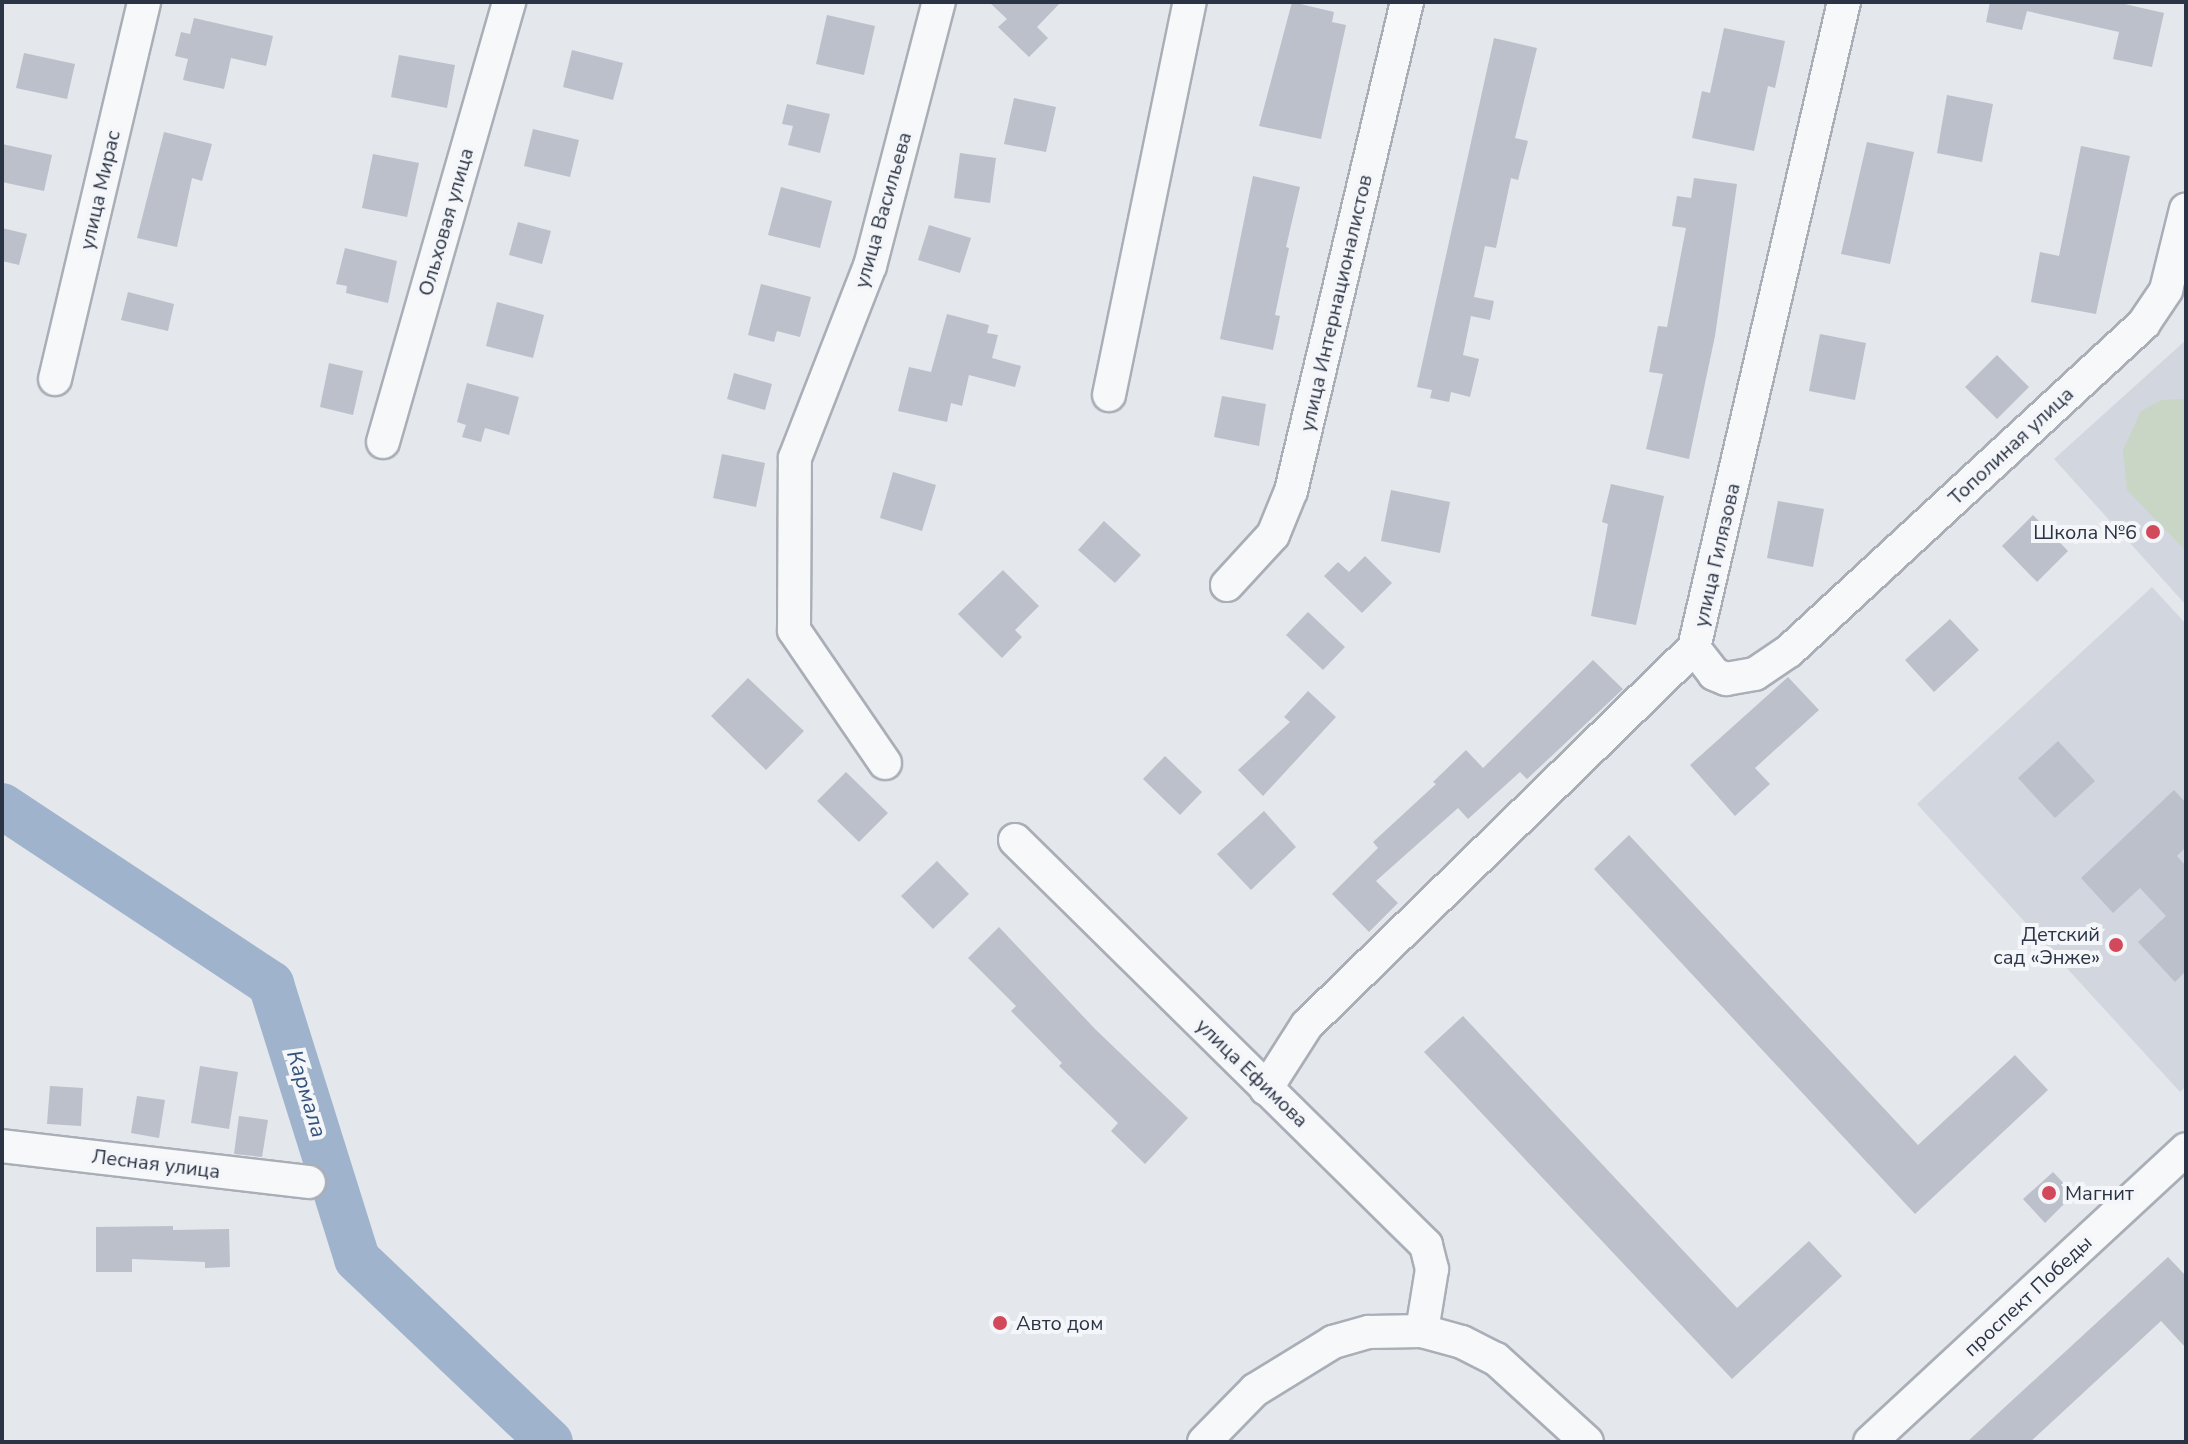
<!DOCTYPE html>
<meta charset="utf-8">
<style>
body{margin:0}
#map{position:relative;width:2188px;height:1444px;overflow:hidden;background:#e4e7ec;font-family:"Nunito Sans",sans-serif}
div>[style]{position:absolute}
.built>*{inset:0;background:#d2d6de}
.green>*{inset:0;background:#c9d6c5}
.river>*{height:46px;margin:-23px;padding:0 23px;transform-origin:23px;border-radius:23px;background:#9fb4cc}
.building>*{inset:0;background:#bbc0ca}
.roads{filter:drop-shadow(2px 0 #a9aeb7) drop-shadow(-2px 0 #a9aeb7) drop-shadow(0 2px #a9aeb7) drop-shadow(0 -2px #a9aeb7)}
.minor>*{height:32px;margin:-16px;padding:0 16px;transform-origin:16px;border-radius:16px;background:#f7f8fa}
.dots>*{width:22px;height:22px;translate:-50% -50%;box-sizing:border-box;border:4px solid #f4f6f9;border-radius:50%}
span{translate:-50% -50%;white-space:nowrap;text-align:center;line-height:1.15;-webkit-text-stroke:8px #f4f6f9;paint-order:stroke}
.street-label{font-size:20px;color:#2b3445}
.poi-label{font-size:20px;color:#2b3445}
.right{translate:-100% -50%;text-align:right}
.left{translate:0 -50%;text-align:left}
.water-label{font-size:22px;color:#34527a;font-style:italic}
.frame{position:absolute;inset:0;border:4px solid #2b3445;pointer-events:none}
</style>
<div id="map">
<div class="built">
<div style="clip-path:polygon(2186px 340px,2186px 605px,2054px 459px)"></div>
<div style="clip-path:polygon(2152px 587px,2186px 624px,2186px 1086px,2180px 1092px,1917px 804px)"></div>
</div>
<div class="green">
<div style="clip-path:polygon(2186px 399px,2186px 551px,2127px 490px,2123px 450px,2141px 411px,2162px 400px)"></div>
</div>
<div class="river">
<div style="left:2px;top:806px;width:323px;rotate:33.5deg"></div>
<div style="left:271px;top:984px;width:288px;rotate:72.6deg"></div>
<div style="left:357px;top:1259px;width:266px;rotate:43.5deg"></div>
</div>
<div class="building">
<div style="clip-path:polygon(989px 2px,1061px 2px,1037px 27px,1048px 38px,1029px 57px,998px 27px,1007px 19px)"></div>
<div style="clip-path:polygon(1292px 2px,1334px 12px,1332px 22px,1346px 25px,1321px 139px,1259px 126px)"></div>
<div style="clip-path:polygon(1990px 2px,2116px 2px,2164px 13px,2152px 67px,2113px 59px,2119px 32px,2027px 11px,2022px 30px,1986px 22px)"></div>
<div style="clip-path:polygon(827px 15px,875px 26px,864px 75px,816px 64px)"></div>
<div style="clip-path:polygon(194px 18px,273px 36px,266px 66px,231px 58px,224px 89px,183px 80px,188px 59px,175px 56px,181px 32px,190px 34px)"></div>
<div style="clip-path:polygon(1724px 28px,1785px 41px,1775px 88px,1768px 86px,1754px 151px,1692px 138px,1702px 91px,1710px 93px)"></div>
<div style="clip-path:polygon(1494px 38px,1537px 48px,1515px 138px,1528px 141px,1518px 180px,1511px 178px,1496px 248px,1485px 246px,1474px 297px,1494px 301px,1490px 320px,1471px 316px,1463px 355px,1479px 359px,1470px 397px,1451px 392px,1449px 402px,1430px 398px,1432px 390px,1417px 387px)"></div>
<div style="clip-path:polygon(572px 50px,623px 63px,613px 100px,563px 87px)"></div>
<div style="clip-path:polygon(24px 53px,75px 64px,67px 99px,16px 88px)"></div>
<div style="clip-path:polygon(399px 55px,455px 65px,447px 108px,391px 97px)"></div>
<div style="clip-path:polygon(1947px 95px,1993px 104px,1982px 162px,1937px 153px)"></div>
<div style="clip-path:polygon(1014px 98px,1056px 107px,1046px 152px,1004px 144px)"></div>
<div style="clip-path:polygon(787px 104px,830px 114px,820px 153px,788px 145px,793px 126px,782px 124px)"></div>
<div style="clip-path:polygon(533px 129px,579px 140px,570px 177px,524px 166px)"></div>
<div style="clip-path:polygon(164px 132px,212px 144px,202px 181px,192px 178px,177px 247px,137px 238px)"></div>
<div style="clip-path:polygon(1867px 142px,1914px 152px,1890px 264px,1841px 254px)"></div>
<div style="clip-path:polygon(2px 144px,52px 155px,44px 191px,2px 182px)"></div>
<div style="clip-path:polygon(2081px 146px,2130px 156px,2096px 314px,2031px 302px,2040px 252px,2059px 256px)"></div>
<div style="clip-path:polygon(960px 153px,996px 158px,990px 203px,954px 198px)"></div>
<div style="clip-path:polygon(373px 154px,419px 163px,407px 217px,362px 208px)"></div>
<div style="clip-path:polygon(1253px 176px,1300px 187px,1286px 247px,1289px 248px,1275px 315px,1280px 316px,1273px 350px,1220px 339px)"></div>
<div style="clip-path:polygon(1694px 178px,1737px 184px,1715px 336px,1689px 459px,1646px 449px,1663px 374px,1649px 372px,1658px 326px,1667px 327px,1686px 228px,1672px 226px,1677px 196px,1691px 198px)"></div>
<div style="clip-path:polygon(781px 187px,832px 201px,820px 248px,768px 235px)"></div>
<div style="clip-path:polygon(518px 222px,551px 231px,542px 264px,509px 255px)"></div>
<div style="clip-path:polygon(929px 225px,971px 238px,960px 273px,918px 260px)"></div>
<div style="clip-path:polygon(2px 228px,27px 234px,19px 265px,2px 261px)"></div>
<div style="clip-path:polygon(345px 248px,397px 261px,388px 303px,346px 293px,347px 286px,336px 284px)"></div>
<div style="clip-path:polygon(761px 284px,811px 297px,800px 337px,777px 331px,774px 342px,748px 335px)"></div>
<div style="clip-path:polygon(128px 292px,174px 304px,168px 331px,121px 320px)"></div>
<div style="clip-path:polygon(497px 302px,544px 315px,533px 358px,486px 346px)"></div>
<div style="clip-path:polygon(947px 314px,989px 325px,987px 333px,998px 335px,992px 358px,1021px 366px,1015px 387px,969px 375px,962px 406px,951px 403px,947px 422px,898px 411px,909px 367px,931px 372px)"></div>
<div style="clip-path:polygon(1820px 334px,1866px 343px,1855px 400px,1809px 391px)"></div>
<div style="clip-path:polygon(1997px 355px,2029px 387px,1997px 419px,1965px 387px)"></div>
<div style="clip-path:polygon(329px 363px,363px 371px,353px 415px,320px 407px)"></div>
<div style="clip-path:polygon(734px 373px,772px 384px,765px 410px,727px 399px)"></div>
<div style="clip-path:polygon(467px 383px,519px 397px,509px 435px,485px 428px,481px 442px,462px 437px,466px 425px,457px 422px)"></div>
<div style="clip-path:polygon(1222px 396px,1266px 404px,1259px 446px,1214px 437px)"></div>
<div style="clip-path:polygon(722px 454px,765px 463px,756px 507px,713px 498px)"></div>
<div style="clip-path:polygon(893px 472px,936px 485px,922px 531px,880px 518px)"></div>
<div style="clip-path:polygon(1611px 484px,1664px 496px,1636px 625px,1591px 616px,1608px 524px,1602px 522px)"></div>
<div style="clip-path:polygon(1391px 490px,1450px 502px,1440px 553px,1381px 541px)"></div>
<div style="clip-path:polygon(1778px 501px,1824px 509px,1813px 567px,1767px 558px)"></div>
<div style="clip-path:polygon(2033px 515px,2068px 551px,2037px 582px,2002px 546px)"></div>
<div style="clip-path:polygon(1104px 521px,1141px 555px,1115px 583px,1078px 550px)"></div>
<div style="clip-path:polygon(1365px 556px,1392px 583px,1362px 613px,1324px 576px,1338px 562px,1349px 572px)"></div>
<div style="clip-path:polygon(1003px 570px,1039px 606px,1015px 630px,1022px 637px,1002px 658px,958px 614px)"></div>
<div style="clip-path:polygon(1308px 612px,1345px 647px,1323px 670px,1286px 635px)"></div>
<div style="clip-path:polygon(1950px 619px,1979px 650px,1934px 692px,1905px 660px)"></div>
<div style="clip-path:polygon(1593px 660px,1623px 689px,1527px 779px,1520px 772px,1468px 819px,1458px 808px,1376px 881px,1398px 903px,1369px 932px,1332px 894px,1378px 848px,1373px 842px,1436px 784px,1433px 782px,1466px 750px,1483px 768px)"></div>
<div style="clip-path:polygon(1788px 677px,1819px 710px,1755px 768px,1770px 784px,1735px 816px,1690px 765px)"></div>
<div style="clip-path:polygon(748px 678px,804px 731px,766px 770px,711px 716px)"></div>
<div style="clip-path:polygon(1308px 691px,1336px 717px,1263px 796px,1238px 770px,1290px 722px,1284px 717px)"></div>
<div style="clip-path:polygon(2058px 741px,2095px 781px,2055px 818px,2018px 778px)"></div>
<div style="clip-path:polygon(1165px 756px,1202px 792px,1180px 815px,1143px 779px)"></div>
<div style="clip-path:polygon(846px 772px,888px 813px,859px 842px,817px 801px)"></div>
<div style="clip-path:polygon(2174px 790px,2186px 803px,2186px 847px,2177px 856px,2186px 866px,2186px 971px,2175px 982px,2138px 942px,2166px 916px,2140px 888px,2113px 913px,2081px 878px)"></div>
<div style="clip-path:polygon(1264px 811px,1296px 847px,1251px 890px,1217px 854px)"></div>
<div style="clip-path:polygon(1629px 835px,1918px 1145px,2015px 1055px,2048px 1090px,1915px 1214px,1594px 869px)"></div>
<div style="clip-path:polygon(937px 861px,969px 894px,933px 929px,901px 896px)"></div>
<div style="clip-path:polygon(999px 927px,1095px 1029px,1188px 1118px,1145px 1164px,1111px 1131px,1118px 1123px,1059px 1066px,1062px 1063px,1011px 1011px,1016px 1006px,968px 958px)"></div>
<div style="clip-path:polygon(1463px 1016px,1737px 1308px,1809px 1241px,1842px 1276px,1732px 1379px,1424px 1052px)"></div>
<div style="clip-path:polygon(200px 1066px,238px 1072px,229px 1129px,191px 1123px)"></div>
<div style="clip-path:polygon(50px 1086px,83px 1088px,81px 1126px,47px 1124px)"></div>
<div style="clip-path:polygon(137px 1096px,165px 1100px,159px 1138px,131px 1133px)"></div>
<div style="clip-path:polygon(239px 1116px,268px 1120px,262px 1157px,234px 1154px)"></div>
<div style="clip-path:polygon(2053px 1172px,2074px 1194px,2045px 1223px,2023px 1199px)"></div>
<div style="clip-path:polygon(173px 1226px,173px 1230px,229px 1229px,230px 1267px,205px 1268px,205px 1262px,132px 1259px,132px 1272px,96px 1272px,96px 1227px)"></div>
<div style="clip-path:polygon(2168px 1257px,2186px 1276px,2186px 1348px,2161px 1321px,2030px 1442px,1967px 1442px)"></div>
</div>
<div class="roads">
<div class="minor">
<div style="left:55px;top:379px;width:387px;rotate:-76.7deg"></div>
<div style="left:1109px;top:395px;width:401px;rotate:-78.4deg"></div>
<div style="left:383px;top:442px;width:458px;rotate:-74deg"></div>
<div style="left:1227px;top:585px;width:68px;rotate:-47.4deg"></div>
<div style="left:1273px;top:535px;width:48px;rotate:-67.8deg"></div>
<div style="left:1291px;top:491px;width:503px;rotate:-76.66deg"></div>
<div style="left:1694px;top:648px;width:33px;rotate:52deg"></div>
<div style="left:1714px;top:674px;width:13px;rotate:23deg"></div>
<div style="left:1726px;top:679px;width:29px;rotate:-10deg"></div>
<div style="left:1755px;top:674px;width:41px;rotate:-34.1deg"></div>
<div style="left:1789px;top:651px;width:483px;rotate:-42.7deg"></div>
<div style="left:2144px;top:323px;width:40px;rotate:-56deg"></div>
<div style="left:2166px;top:290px;width:83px;rotate:-76.1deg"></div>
<div style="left:885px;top:763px;width:161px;rotate:-124.4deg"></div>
<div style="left:794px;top:630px;width:172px;rotate:-89.7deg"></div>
<div style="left:795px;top:458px;width:206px;rotate:-68.7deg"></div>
<div style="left:870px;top:266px;width:273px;rotate:-75.4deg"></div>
<div style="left:1015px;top:840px;width:577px;rotate:44.58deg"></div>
<div style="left:1426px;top:1245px;width:25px;rotate:76deg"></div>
<div style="left:1432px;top:1269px;width:63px;rotate:99.2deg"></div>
<div style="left:1266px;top:1089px;width:76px;rotate:-57.4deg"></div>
<div style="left:1307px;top:1025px;width:540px;rotate:-44.25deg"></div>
<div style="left:1694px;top:648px;width:663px;rotate:-76.93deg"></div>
<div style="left:2px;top:1146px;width:309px;rotate:6.7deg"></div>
<div style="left:1204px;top:1442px;width:73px;rotate:-45.6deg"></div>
<div style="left:1255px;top:1390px;width:92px;rotate:-31.6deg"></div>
<div style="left:1333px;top:1342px;width:37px;rotate:-16deg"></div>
<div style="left:1369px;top:1332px;width:53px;rotate:-1.1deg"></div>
<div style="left:1422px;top:1331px;width:41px;rotate:15.4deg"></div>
<div style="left:1462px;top:1342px;width:38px;rotate:27deg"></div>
<div style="left:1496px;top:1359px;width:123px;rotate:42.4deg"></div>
<div style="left:1870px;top:1442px;width:431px;rotate:-42.8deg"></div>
</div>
</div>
<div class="dots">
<div style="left:2153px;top:532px;background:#d1495b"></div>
<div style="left:2116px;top:945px;background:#d1495b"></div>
<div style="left:2049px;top:1193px;background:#d1495b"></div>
<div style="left:1000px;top:1323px;background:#d1495b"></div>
</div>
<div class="street-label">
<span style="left:100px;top:190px;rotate:-77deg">улица Мирас</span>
<span style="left:883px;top:210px;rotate:-74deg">улица Васильева</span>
<span style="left:446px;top:222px;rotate:-74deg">Ольховая улица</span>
<span style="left:1336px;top:303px;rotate:-77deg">улица Интернационалистов</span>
<span style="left:2011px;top:446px;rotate:-43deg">Тополиная улица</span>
<span style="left:1717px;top:555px;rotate:-77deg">улица Гилязова</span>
<span style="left:1252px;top:1073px;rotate:44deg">улица Ефимова</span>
<span style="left:156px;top:1164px;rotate:7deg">Лесная улица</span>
<span style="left:2028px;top:1296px;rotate:-43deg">проспект Победы</span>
</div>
<div class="poi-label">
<span class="right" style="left:2137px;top:532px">Школа №6</span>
<span class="right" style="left:2100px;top:946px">Детский<br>сад «Энже»</span>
<span class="left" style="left:2065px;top:1193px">Магнит</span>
<span class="left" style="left:1016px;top:1323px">Авто дом</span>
</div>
<div class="water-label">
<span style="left:306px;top:1094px;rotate:73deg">Кармала</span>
</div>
<div class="frame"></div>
</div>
